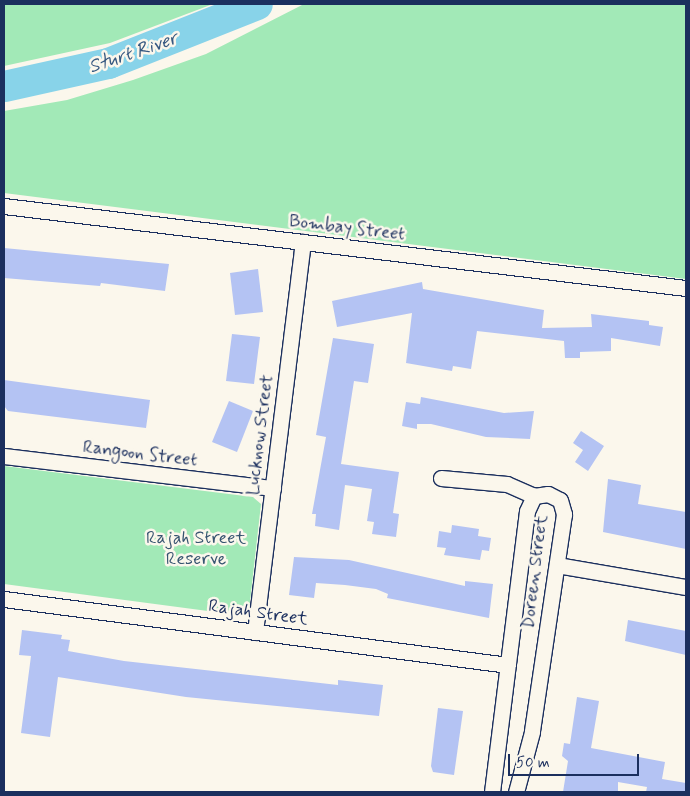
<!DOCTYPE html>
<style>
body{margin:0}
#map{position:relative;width:690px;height:796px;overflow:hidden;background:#fbf7ec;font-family:Mynerve,sans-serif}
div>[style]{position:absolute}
.green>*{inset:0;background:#a2e9b7}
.river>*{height:31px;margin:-15.5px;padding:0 15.5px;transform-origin:15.5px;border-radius:15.5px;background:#88d3e9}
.building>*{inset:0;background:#b4c3f3}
.roads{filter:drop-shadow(1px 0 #1b2f5e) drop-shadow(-1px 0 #1b2f5e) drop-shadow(0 1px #1b2f5e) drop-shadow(0 -1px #1b2f5e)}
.minor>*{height:15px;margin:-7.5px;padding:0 7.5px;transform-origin:7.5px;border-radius:7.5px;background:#fbf7ec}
span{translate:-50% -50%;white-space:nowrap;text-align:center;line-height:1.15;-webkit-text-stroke:5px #fbf7ec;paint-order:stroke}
.street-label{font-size:18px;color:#1b2f5e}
.park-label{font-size:18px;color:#365470}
.water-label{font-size:19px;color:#365881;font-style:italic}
.frame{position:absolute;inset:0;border:5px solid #1b2f5e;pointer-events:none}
.scale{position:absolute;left:508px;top:754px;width:131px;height:22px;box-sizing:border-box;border:2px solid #1b2f5e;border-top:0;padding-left:6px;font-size:15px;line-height:18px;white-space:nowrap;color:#1b2f5e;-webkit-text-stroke:4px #fbf7ec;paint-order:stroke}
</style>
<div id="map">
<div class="green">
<div style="clip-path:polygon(4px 4px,213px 4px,110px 43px,4px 66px)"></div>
<div style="clip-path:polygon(304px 4px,685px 4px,686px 279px,4px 193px,4px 111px,67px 100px,133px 80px,206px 54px)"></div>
<div style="clip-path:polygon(4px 466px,253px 497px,261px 504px,249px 610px,238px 615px,4px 584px)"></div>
</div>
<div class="river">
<div style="left:4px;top:86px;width:107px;rotate:-12.5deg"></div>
<div style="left:108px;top:63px;width:160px;rotate:-21.6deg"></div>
</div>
<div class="building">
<div style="clip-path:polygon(4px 248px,169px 264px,165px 291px,101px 283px,100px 286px,4px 278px)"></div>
<div style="clip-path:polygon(258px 269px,263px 312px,235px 315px,230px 273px)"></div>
<div style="clip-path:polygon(422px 282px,423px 289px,544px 310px,542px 328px,592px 327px,591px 314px,649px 321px,649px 325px,663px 327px,660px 346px,611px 338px,611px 351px,580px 352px,580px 358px,565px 358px,564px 341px,477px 331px,471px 369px,453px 366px,452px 371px,406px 363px,412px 313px,337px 327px,332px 301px)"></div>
<div style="clip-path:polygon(232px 334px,260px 337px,254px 384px,226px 381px)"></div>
<div style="clip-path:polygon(333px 338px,374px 344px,368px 383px,354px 381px,341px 464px,399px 472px,393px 513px,399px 514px,396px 537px,372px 534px,374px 522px,367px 521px,372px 489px,345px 485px,339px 530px,315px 526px,316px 514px,312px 514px,326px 437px,316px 435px)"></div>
<div style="clip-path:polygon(4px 380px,150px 400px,146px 428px,8px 411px,4px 406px)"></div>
<div style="clip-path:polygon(421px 397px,504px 413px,534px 411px,530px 439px,486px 437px,431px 424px,417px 424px,417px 429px,402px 426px,406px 402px,420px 404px)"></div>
<div style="clip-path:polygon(229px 401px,253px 411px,237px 452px,212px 442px)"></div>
<div style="clip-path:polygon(581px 431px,604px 446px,588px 471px,575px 462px,583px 450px,573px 443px)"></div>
<div style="clip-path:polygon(608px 479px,641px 485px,638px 504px,686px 512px,686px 549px,603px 532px)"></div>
<div style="clip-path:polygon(452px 525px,479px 529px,478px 536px,491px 538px,489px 551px,482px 550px,480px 560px,444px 555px,446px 548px,437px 547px,439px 531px,451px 533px)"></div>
<div style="clip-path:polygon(294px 557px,349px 560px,465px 586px,465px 581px,493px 584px,489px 618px,387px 598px,388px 594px,376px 589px,345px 585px,316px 583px,314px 598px,289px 595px)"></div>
<div style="clip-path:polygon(628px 620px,686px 631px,686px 655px,625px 641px)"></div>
<div style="clip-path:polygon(22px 630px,62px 635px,61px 639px,70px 640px,68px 651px,124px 661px,338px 685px,338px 680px,383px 685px,379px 716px,186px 697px,58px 677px,50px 737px,21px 733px,31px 656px,19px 655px)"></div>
<div style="clip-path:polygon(577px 697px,599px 701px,591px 748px,665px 762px,662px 779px,686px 783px,686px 792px,646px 792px,647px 787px,618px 782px,618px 792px,563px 792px,568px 761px,562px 756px,564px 743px,570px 744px)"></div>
<div style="clip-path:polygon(438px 708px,463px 711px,454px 775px,433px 772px,431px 766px)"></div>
</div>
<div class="roads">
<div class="minor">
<div style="left:4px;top:206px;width:687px;rotate:6.86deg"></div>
<div style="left:4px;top:456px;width:271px;rotate:6.8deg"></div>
<div style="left:441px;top:478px;width:66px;rotate:5.2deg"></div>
<div style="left:507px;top:484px;width:30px;rotate:24deg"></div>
<div style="left:557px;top:565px;width:131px;rotate:9.7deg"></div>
<div style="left:4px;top:599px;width:508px;rotate:7.46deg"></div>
<div style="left:255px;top:632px;width:393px;rotate:-83deg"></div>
<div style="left:492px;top:792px;width:283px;rotate:-82.9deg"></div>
<div style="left:527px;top:511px;width:17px;rotate:-65deg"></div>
<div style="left:534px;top:496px;width:14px;rotate:-8deg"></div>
<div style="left:548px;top:494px;width:13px;rotate:27deg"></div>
<div style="left:560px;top:500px;width:15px;rotate:74deg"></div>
<div style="left:564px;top:514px;width:220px;rotate:98.4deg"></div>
<div style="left:532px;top:732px;width:62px;rotate:104.9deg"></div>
</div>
</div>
<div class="street-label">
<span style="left:347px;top:228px;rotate:7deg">Bombay Street</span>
<span style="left:260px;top:435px;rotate:-83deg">Lucknow Street</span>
<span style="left:140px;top:454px;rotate:7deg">Rangoon Street</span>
<span style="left:535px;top:572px;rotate:-83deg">Doreen Street</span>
<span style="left:258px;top:613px;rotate:8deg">Rajah Street</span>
</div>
<div class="park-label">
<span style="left:196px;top:549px">Rajah Street<br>Reserve</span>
</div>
<div class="water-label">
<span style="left:133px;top:53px;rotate:-19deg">Sturt River</span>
</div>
<div class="frame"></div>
<div class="scale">50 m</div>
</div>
